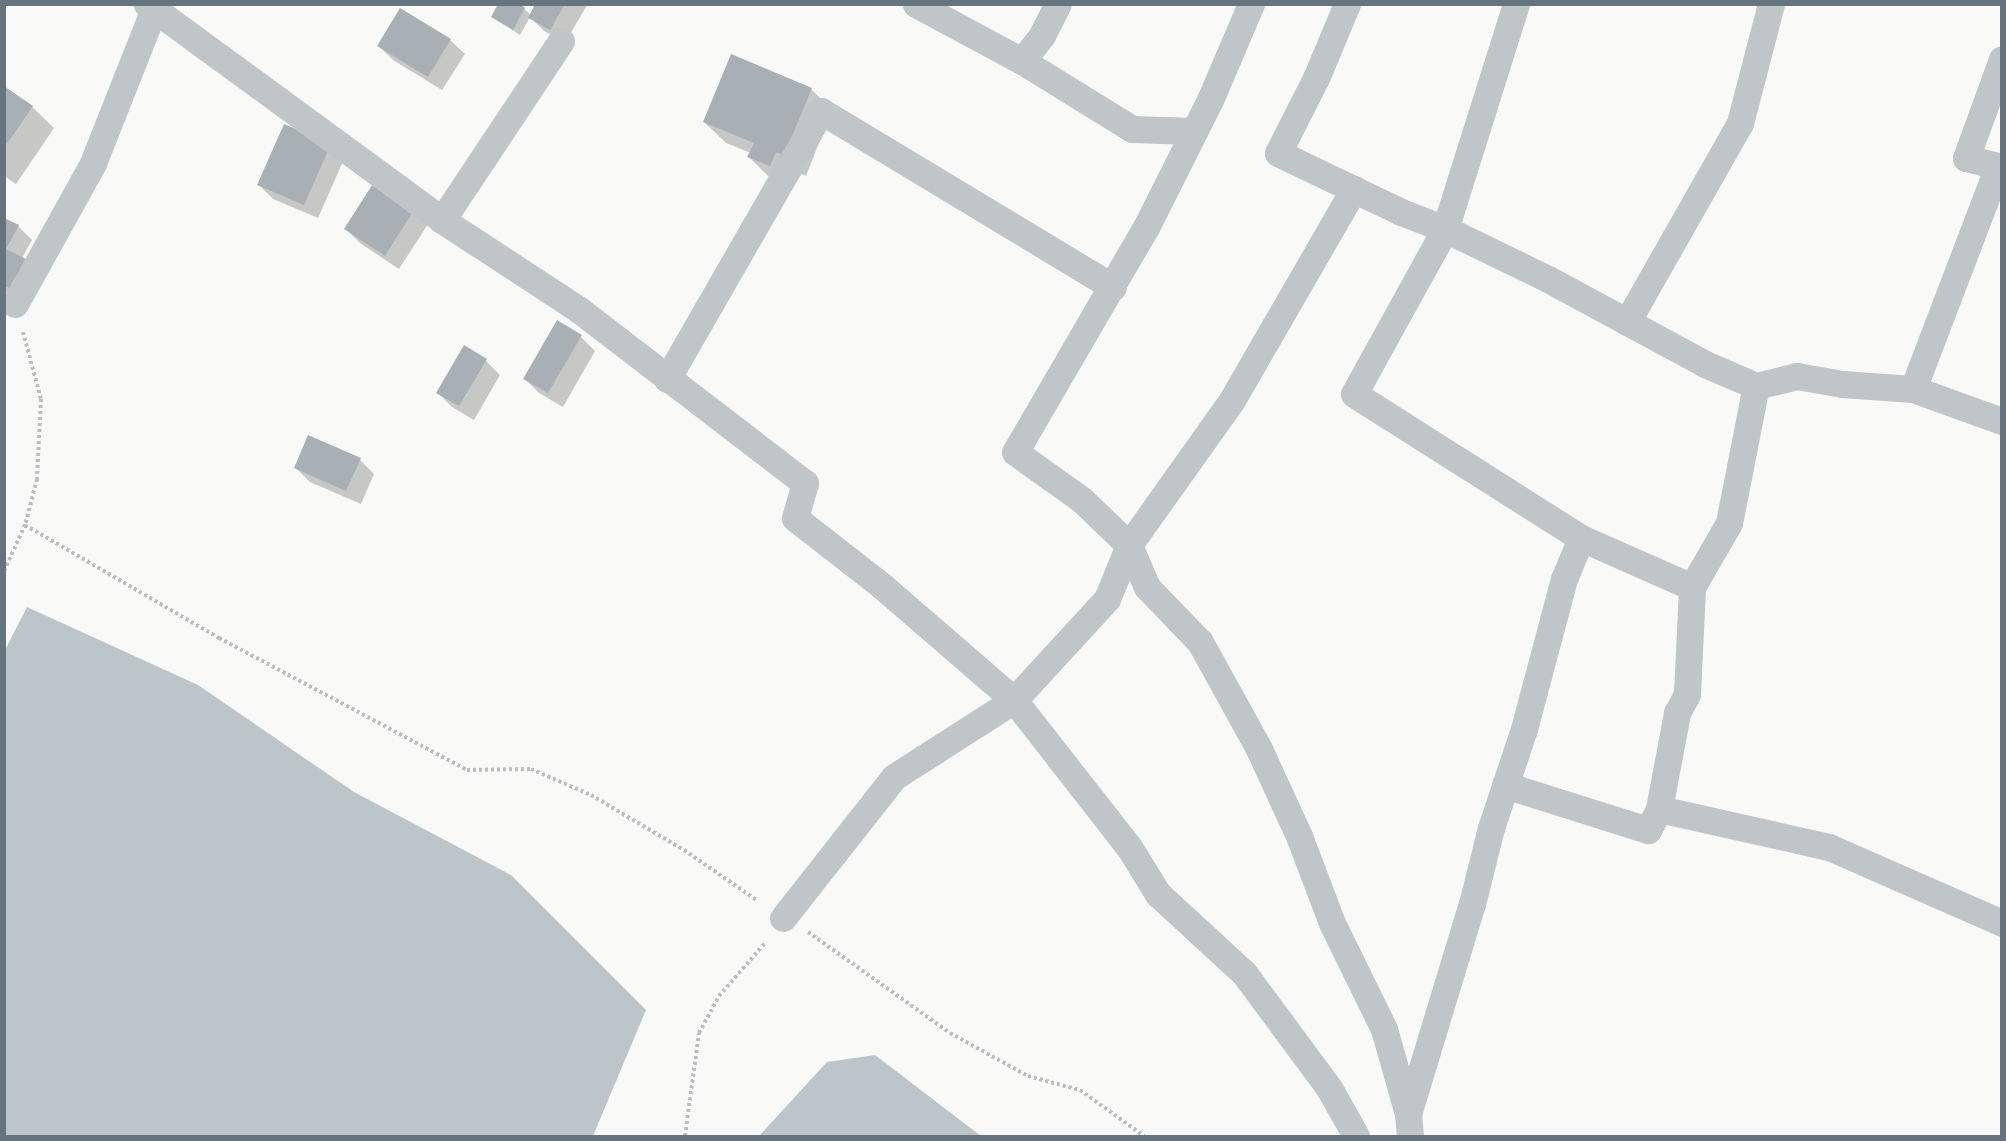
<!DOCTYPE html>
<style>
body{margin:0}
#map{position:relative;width:2006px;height:1141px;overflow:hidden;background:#f9f9f7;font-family:Poppins,sans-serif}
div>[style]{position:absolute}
.water>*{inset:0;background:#bcc5ca}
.shadow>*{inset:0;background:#0003}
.building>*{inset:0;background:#a8b0b6}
.path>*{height:4px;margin-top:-2px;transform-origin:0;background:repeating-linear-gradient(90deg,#bbbec0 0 3px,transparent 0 6px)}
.street>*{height:27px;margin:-13.5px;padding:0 13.5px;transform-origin:13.5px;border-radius:13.5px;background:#c0c5c8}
span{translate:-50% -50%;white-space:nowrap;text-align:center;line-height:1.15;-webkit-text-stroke:6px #fff;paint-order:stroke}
.frame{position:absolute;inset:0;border:6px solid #667480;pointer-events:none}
</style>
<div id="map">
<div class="water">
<div style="clip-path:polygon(27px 607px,198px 685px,354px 792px,511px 875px,646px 1010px,593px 1136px,5px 1136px,4px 652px)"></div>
<div style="clip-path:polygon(875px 1055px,981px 1136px,759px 1136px,827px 1062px)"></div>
</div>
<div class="shadow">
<div style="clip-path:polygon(537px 4px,587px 5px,565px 43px,544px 31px,530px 17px,520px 35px,493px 17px,524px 9px,531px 15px)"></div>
<div style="clip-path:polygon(450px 40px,465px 54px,442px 90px,393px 60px,379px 46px)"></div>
<div style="clip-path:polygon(4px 88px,32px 107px,54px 128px,16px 184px,4px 176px)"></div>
<div style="clip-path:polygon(811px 89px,832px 110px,806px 176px,797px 172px,770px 178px,749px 157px,751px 153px,726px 143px,704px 122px)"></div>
<div style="clip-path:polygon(330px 145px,344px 159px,318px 218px,273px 199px,259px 185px)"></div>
<div style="clip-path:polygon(376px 181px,430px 221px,399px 269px,360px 243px,346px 229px)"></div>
<div style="clip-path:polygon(4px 219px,18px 226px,32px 240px,22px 258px,25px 302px,4px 291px)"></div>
<div style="clip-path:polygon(581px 337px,595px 351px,563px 407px,539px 393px,525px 379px)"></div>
<div style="clip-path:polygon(465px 348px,486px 361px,500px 375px,474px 420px,452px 407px,438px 393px)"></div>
<div style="clip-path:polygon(360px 460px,374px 474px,361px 504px,310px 482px,296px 468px)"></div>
</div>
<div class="building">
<div style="clip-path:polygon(498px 4px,520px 4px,525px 8px,513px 30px,491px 17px)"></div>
<div style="clip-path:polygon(535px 4px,565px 4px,550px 30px,528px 18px)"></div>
<div style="clip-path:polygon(400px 8px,451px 39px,428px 77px,377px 46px)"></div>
<div style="clip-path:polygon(731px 54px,812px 88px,784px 156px,776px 152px,770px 166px,747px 157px,754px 143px,703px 122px)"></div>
<div style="clip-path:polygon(4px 86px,33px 106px,4px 148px)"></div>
<div style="clip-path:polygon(284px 124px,331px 144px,304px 205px,257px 185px)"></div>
<div style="clip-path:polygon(376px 179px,417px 205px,385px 256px,344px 229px)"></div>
<div style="clip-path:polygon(4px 218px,19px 225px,6px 249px,26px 259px,11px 289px,4px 286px)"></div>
<div style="clip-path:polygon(557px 320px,582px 335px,548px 393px,523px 379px)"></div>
<div style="clip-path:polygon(464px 345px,487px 359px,459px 406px,436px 393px)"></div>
<div style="clip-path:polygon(308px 435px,361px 458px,346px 491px,294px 468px)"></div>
</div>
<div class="path">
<div style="left:23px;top:332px;width:69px;rotate:75deg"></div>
<div style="left:41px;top:399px;width:80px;rotate:92.9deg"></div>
<div style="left:37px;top:479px;width:48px;rotate:104.6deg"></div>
<div style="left:4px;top:571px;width:51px;rotate:-65.5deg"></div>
<div style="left:25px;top:525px;width:225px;rotate:30.2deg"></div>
<div style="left:219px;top:638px;width:281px;rotate:28deg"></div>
<div style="left:467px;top:770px;width:64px;rotate:-0.9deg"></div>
<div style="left:531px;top:769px;width:65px;rotate:23.4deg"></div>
<div style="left:591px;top:795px;width:108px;rotate:30.6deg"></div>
<div style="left:684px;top:850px;width:90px;rotate:34.6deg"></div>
<div style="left:808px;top:932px;width:174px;rotate:35.4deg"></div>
<div style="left:950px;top:1033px;width:89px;rotate:28.9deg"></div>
<div style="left:1028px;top:1076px;width:54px;rotate:15.1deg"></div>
<div style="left:1080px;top:1090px;width:79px;rotate:35.7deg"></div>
<div style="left:685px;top:1136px;width:104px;rotate:-82.3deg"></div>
<div style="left:699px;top:1033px;width:42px;rotate:-61.6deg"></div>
<div style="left:719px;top:996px;width:72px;rotate:-49deg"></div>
</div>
<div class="street">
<div style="left:156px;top:4px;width:5px;rotate:112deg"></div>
<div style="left:154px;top:9px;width:357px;rotate:36.2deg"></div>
<div style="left:916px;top:4px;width:120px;rotate:28.3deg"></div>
<div style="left:1022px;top:61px;width:129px;rotate:31.7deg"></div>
<div style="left:1132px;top:129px;width:62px;rotate:1.8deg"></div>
<div style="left:1251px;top:4px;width:104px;rotate:113.1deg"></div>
<div style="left:1210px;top:100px;width:142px;rotate:116.7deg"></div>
<div style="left:1146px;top:227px;width:260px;rotate:120.2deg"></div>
<div style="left:1015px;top:452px;width:82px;rotate:35.6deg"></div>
<div style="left:1082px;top:500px;width:65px;rotate:43.8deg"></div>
<div style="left:1129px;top:545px;width:46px;rotate:66.8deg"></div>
<div style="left:1147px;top:587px;width:76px;rotate:46.1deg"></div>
<div style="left:1200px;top:642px;width:122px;rotate:61.1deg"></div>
<div style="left:1259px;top:749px;width:96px;rotate:65.3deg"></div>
<div style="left:1299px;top:836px;width:93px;rotate:69.2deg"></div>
<div style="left:1332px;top:923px;width:118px;rotate:63.9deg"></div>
<div style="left:1384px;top:1029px;width:88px;rotate:74.2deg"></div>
<div style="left:1347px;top:4px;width:80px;rotate:112.7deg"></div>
<div style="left:1316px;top:78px;width:84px;rotate:116.9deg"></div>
<div style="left:1278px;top:153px;width:136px;rotate:25.6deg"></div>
<div style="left:1401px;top:212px;width:47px;rotate:21.1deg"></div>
<div style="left:1445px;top:229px;width:114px;rotate:25.9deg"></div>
<div style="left:1548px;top:279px;width:179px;rotate:28.4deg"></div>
<div style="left:1705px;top:364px;width:56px;rotate:23.3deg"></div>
<div style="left:1756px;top:386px;width:42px;rotate:-13.7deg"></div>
<div style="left:1797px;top:376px;width:46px;rotate:10.1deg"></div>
<div style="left:1842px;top:384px;width:71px;rotate:4deg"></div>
<div style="left:1913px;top:389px;width:95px;rotate:19.8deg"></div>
<div style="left:1516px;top:4px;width:236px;rotate:107.5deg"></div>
<div style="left:1445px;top:229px;width:188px;rotate:118.9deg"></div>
<div style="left:1354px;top:394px;width:269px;rotate:32.4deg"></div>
<div style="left:1581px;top:538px;width:121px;rotate:23.8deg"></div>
<div style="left:561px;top:41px;width:215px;rotate:123.6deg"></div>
<div style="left:442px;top:220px;width:163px;rotate:33.2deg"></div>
<div style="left:578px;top:309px;width:286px;rotate:37.5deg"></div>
<div style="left:805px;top:483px;width:36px;rotate:106deg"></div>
<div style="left:795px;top:518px;width:110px;rotate:38deg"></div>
<div style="left:882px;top:586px;width:174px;rotate:40.8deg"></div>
<div style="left:1014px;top:700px;width:187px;rotate:52deg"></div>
<div style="left:1129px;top:847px;width:55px;rotate:58.3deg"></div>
<div style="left:1158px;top:894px;width:117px;rotate:42.6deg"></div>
<div style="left:1244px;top:973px;width:143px;rotate:53.5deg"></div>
<div style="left:1329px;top:1088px;width:55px;rotate:60.6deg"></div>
<div style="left:1022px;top:61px;width:33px;rotate:-52deg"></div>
<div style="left:1042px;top:35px;width:35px;rotate:-63deg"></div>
<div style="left:15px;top:304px;width:161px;rotate:-61deg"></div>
<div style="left:93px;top:163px;width:166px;rotate:-68.4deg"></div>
<div style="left:154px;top:9px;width:9px;rotate:-144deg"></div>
<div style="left:1627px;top:322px;width:229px;rotate:-60.4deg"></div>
<div style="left:1740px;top:123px;width:123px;rotate:-75.4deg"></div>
<div style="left:667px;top:379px;width:309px;rotate:-60.1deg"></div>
<div style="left:821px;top:111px;width:341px;rotate:31.1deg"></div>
<div style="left:1913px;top:389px;width:239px;rotate:-69.1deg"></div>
<div style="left:1998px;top:166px;width:33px;rotate:-166deg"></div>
<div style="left:1966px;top:158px;width:105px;rotate:-70deg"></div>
<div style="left:1505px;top:785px;width:150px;rotate:17.5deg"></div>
<div style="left:1648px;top:830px;width:24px;rotate:-62deg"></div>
<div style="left:1659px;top:809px;width:98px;rotate:-79.4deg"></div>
<div style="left:1677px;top:713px;width:21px;rotate:-62deg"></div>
<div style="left:1687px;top:694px;width:107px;rotate:-87.3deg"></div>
<div style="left:1692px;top:587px;width:74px;rotate:-60deg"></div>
<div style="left:1729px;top:523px;width:140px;rotate:-78.9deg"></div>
<div style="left:1659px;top:809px;width:174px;rotate:12.6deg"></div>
<div style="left:1829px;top:847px;width:189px;rotate:23.7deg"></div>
<div style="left:783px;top:918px;width:179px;rotate:-51.8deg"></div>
<div style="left:894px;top:777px;width:143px;rotate:-32.7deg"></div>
<div style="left:1014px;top:700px;width:137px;rotate:-47.4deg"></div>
<div style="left:1107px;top:599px;width:58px;rotate:-67.8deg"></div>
<div style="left:1129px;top:545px;width:178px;rotate:-54.6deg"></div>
<div style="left:1232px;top:400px;width:244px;rotate:-60deg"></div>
<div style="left:1410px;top:1136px;width:22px;rotate:-95deg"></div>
<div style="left:1408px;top:1114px;width:220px;rotate:-73.1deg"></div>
<div style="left:1472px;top:904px;width:78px;rotate:-76deg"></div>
<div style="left:1491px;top:828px;width:104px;rotate:-71.6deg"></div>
<div style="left:1524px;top:729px;width:155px;rotate:-75.1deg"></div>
<div style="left:1564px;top:579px;width:44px;rotate:-67.5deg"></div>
</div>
<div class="frame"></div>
</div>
